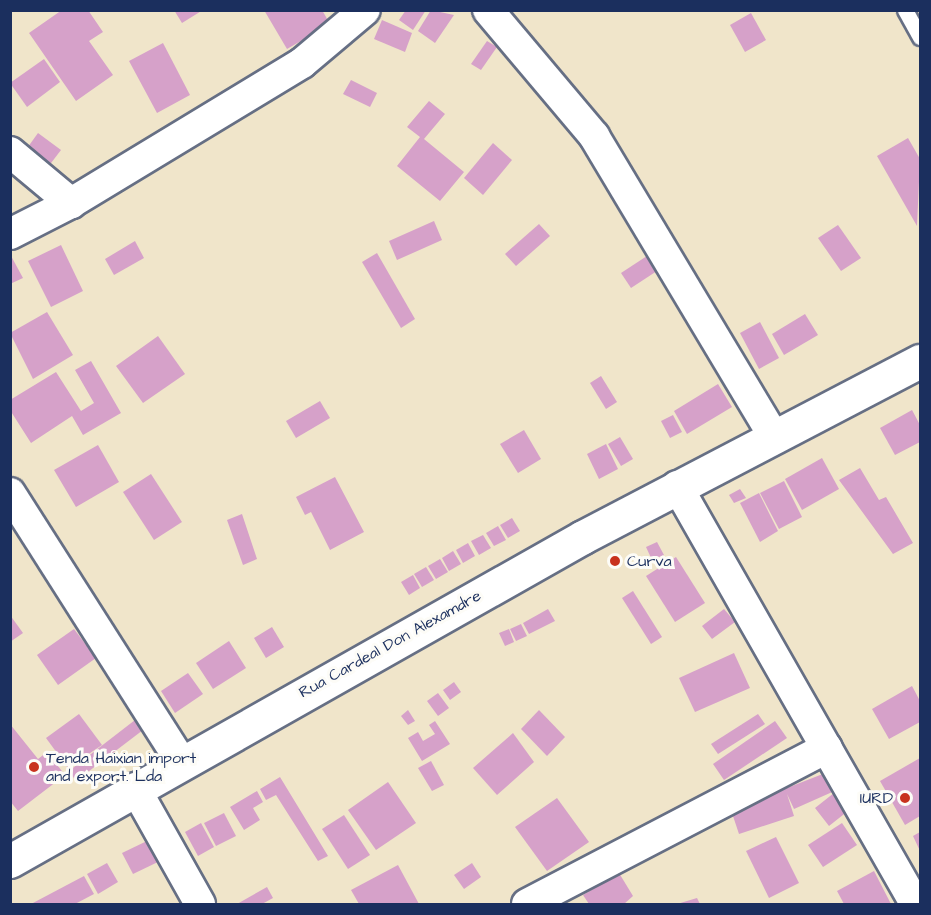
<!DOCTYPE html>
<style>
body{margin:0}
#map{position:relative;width:931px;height:915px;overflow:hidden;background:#f0e5ca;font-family:"Architects Daughter",sans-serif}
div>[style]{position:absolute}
.building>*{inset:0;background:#d6a1c9}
.roads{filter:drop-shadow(2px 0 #666f84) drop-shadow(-2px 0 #666f84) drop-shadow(0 2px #666f84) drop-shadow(0 -2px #666f84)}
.lane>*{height:15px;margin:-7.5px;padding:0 7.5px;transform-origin:7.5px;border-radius:7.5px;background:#fff}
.street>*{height:30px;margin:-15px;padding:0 15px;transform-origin:15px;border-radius:15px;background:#fff}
.secondary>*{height:33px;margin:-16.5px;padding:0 16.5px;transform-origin:16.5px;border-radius:16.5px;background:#fff}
.dots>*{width:16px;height:16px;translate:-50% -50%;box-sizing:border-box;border:3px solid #fdfcf7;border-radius:50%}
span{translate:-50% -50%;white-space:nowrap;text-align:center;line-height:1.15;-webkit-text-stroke:6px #fdfcf7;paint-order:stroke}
.poi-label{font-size:16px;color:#1b2f5e}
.left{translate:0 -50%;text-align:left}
.right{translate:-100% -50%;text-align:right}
.street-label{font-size:16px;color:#1b2f5e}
.frame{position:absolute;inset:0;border:12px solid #1b2f5e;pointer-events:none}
</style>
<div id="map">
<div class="building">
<div style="clip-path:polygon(62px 10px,88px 10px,103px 32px,89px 41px,113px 75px,76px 101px,29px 33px)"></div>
<div style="clip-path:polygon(174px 10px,203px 10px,182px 23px)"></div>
<div style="clip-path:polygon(264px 10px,322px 10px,330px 24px,287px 49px)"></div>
<div style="clip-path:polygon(406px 10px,426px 10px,413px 30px,399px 20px)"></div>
<div style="clip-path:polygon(431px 10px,454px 15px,435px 43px,418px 31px)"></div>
<div style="clip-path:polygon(751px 13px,766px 40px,745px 52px,730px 25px)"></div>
<div style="clip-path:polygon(382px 20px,412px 33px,405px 52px,374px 39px)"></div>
<div style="clip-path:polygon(487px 41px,497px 47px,481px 70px,471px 64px)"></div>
<div style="clip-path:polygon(163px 43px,190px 95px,157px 113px,129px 61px)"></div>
<div style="clip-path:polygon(44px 59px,60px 82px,27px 107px,10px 83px)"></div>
<div style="clip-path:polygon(351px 80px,377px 93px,370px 107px,343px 94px)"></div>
<div style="clip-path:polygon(429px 101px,445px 114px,424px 139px,464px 172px,440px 201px,397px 166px,420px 137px,407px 127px)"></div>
<div style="clip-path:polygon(38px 133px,61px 150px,48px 167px,25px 151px)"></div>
<div style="clip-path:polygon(908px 138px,920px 159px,917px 226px,877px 156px)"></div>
<div style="clip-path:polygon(493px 143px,512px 160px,483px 195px,464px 178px)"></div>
<div style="clip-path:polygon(434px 221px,442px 240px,397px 260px,389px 241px)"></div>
<div style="clip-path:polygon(539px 224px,550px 236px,516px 266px,505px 254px)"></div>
<div style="clip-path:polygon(838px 225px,861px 258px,841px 271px,818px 238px)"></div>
<div style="clip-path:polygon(135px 241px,144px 258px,114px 275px,105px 259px)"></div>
<div style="clip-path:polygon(61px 245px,83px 291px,51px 307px,28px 261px)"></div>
<div style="clip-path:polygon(377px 253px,415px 319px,401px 328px,362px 262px)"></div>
<div style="clip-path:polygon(10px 254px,23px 278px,10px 284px)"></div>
<div style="clip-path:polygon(650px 254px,660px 269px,631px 288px,621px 273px)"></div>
<div style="clip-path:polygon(47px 312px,73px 355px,33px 379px,10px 333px)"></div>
<div style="clip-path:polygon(805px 314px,818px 335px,784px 355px,772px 334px)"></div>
<div style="clip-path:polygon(760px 322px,779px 358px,759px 369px,740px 333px)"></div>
<div style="clip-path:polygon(158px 336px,185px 374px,143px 403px,116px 366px)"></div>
<div style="clip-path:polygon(91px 361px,121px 413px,83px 435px,72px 416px,31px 443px,10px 410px,10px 400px,56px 372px,81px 411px,94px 403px,75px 370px)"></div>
<div style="clip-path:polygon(601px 376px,617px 402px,606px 409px,590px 383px)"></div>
<div style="clip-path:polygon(718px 384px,732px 407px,687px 434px,674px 411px)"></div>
<div style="clip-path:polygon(320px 401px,330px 418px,296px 438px,286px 421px)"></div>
<div style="clip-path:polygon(912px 410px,920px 425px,920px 442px,895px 455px,880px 428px)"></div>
<div style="clip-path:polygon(673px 415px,682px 432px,670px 438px,661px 421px)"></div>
<div style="clip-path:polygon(524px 430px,541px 459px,518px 473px,500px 444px)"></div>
<div style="clip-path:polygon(620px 437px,633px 459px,621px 466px,608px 444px)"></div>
<div style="clip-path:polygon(606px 444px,618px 469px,599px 479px,587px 454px)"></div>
<div style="clip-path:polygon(98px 445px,119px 482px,76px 507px,54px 470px)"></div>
<div style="clip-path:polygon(822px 458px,839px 489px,802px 510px,785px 479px)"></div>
<div style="clip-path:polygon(860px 468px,879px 500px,886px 497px,913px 543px,893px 554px,839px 480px)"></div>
<div style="clip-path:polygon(151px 474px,182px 522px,154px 540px,123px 492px)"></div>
<div style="clip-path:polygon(335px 477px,364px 532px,330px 550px,311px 512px,305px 515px,296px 497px)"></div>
<div style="clip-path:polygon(784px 481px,802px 517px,779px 529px,760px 493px)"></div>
<div style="clip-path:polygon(740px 489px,746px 498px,734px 503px,729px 495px)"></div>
<div style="clip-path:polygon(759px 493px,778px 531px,760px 542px,740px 503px)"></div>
<div style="clip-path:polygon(242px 514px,257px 559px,243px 565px,227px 520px)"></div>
<div style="clip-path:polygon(512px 518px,520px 531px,508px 538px,500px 525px)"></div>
<div style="clip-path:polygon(498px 526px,506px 540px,494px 546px,486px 533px)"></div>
<div style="clip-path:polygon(483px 535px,491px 548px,479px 555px,471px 541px)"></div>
<div style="clip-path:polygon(657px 542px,664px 555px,652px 560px,646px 547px)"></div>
<div style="clip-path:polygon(468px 543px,475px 556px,463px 563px,456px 550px)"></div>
<div style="clip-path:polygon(453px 551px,461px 564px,449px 571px,442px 558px)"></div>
<div style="clip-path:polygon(676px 557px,705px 603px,675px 622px,646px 576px)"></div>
<div style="clip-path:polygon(440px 559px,448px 572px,436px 579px,428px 566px)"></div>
<div style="clip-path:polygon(426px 567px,434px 580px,422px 587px,414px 574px)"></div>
<div style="clip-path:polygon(413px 575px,420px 588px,409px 595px,401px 582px)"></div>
<div style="clip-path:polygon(633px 591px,662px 637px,651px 644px,622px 598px)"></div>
<div style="clip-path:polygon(548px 609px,555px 621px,529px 634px,523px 623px)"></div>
<div style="clip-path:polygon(724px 609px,735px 622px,712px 639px,702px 626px)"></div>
<div style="clip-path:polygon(10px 615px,23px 633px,10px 642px)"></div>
<div style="clip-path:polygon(521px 624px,527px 636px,516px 641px,510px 629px)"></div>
<div style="clip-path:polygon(272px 627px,284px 647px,266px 658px,254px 638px)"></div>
<div style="clip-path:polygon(74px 629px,96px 658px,58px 685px,37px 655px)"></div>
<div style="clip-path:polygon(509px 629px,514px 642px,505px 646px,499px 633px)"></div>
<div style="clip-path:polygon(229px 641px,246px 668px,213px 689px,196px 663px)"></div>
<div style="clip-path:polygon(734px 653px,750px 688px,695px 712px,679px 678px)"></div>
<div style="clip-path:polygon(188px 673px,203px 694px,175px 713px,161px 691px)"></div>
<div style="clip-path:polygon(454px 682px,461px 692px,450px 700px,443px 690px)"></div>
<div style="clip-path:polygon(912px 686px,920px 701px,920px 722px,889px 739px,872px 709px)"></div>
<div style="clip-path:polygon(438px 693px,449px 708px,438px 716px,427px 701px)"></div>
<div style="clip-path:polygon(408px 710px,415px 721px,408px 725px,401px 716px)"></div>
<div style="clip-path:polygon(539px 710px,565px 737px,547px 756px,521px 729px)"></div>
<div style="clip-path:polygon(79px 714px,102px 745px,68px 768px,46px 738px)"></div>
<div style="clip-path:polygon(758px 714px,765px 724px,718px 754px,711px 744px)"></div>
<div style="clip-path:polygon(135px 720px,143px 730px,76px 781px,69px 771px)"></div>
<div style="clip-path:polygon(435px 721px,450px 744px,422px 761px,408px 738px,418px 732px,423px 741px,435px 734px,429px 725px)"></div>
<div style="clip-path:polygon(775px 721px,787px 738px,724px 780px,713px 764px)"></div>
<div style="clip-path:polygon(10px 724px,38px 759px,47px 752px,65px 775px,18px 811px,10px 801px)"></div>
<div style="clip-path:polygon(513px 733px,534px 762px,497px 795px,473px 768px)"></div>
<div style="clip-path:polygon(920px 758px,920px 816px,905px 825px,880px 781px)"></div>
<div style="clip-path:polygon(431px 761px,444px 785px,432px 791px,418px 768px)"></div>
<div style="clip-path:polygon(833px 770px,853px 807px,829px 826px,815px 808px,839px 789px,794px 809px,787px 794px,794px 816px,739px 834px,731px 810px)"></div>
<div style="clip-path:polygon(280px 777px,328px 856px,318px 861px,276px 795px,266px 800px,260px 789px)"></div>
<div style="clip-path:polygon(388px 782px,416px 823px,376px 850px,348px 810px)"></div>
<div style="clip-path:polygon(257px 791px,263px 802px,253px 808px,260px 820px,244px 830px,230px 807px)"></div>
<div style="clip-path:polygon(557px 798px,589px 842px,547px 871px,515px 827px)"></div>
<div style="clip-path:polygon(224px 813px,236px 836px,216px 846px,204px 823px)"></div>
<div style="clip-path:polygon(344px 815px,370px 855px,348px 869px,322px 829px)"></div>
<div style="clip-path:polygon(201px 823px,214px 847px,198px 856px,185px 832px)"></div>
<div style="clip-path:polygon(842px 823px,857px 845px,823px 867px,808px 845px)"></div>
<div style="clip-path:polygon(920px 832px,920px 851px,913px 836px)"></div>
<div style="clip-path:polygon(776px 837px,799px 883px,769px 898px,746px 851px)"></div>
<div style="clip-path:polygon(149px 840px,160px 861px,133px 874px,122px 853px)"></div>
<div style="clip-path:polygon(107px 863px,118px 882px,98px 894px,87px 874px)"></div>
<div style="clip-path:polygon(472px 863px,481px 877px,464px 889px,454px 875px)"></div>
<div style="clip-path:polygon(398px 865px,419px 904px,359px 904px,351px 890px)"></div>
<div style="clip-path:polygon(874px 871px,891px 904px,844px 904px,837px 891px)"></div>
<div style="clip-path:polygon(619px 873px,633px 896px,624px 904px,589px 904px,583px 895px)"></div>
<div style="clip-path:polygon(84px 876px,94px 894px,75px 904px,31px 904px)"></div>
<div style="clip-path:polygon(267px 887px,273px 898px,262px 904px,237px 904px)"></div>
<div style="clip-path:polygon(697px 898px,700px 904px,677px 904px)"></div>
</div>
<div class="roads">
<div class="lane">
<div style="left:905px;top:10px;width:31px;rotate:61deg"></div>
</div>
<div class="street">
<div style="left:488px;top:10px;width:165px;rotate:49.9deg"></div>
<div style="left:594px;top:136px;width:351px;rotate:59.1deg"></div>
<div style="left:10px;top:152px;width:80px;rotate:39.9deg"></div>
<div style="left:71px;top:203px;width:270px;rotate:-31.2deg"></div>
<div style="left:302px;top:63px;width:82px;rotate:-40.1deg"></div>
<div style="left:10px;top:234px;width:68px;rotate:-26.9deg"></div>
<div style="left:677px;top:486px;width:481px;rotate:60.3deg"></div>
<div style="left:10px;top:493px;width:318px;rotate:57.5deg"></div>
<div style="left:135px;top:788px;width:133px;rotate:60.7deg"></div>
<div style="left:527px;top:904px;width:338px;rotate:-27.5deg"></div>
</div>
<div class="secondary">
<div style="left:10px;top:861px;width:658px;rotate:-29.49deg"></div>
<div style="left:583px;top:537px;width:380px;rotate:-27.6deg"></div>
</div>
</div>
<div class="dots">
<div style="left:615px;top:561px;background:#c8321e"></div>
<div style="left:34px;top:767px;background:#c8321e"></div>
<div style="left:905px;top:798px;background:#c8321e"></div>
</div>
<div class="poi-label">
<span class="left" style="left:627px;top:561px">Curva</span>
<span class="left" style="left:46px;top:767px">Tenda Haixian import<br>and export. Lda</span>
<span class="right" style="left:893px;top:798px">IURD</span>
</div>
<div class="street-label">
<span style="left:390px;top:644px;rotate:-29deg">Rua Cardeal Don Alexamdre</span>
</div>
<div class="frame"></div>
</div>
